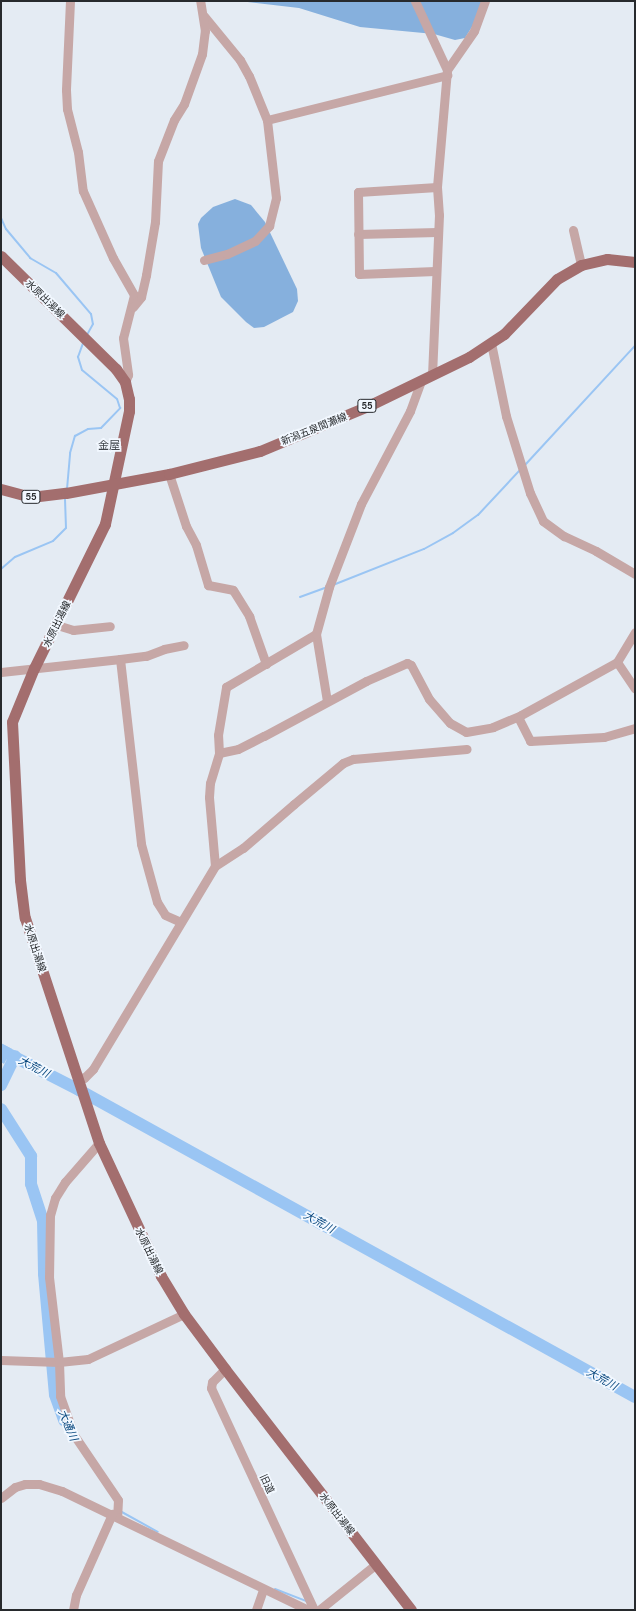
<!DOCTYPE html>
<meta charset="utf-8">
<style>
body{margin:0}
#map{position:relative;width:636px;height:1611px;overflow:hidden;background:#e4ebf3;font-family:"DM Sans","Noto Sans JP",sans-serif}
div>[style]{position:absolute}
.forest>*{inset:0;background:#86b0dd}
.water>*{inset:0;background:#9ac5f3}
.stream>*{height:2px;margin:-1px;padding:0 1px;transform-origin:1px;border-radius:1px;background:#9ac5f3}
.river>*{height:12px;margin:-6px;padding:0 6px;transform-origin:6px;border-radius:6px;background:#9ac5f3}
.minor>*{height:9px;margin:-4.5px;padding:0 4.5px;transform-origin:4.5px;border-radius:4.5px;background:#c6a7a6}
.major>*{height:11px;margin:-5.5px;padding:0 5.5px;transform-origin:5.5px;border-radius:5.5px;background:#a36e6e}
span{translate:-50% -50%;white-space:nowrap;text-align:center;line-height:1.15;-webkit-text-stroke:3.5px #f2f8ff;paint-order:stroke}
.shield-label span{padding:1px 3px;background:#f2f8ff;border:1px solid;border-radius:3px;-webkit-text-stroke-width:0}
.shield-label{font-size:9px;color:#272a2d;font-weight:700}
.street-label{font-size:10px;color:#272a2d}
.neighbourhood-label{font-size:11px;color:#41474d}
.water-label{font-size:11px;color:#09487f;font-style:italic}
.frame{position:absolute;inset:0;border:2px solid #272a2d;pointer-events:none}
</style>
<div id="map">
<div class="forest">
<div style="clip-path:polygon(239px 1px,488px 1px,465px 38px,455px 40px,434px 34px,360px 27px,299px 8px)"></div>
<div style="clip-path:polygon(235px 199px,251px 205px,265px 222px,297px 289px,298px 301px,293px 312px,264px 327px,254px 328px,246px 322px,221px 297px,201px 248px,198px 224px,201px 218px,213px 207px)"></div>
</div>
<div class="water">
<div style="clip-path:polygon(1px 1043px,12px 1049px,4px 1064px,1px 1062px)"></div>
</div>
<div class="stream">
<div style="left:1px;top:218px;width:12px;rotate:66deg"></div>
<div style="left:6px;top:229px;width:38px;rotate:50deg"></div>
<div style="left:30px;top:258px;width:30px;rotate:30deg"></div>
<div style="left:56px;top:273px;width:54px;rotate:49.5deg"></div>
<div style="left:91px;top:314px;width:10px;rotate:79deg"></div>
<div style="left:93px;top:324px;width:13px;rotate:119deg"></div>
<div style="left:525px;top:465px;width:162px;rotate:-47.3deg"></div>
<div style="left:67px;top:489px;width:36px;rotate:-85deg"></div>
<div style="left:70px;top:453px;width:18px;rotate:-74deg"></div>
<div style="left:75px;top:436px;width:15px;rotate:-28deg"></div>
<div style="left:88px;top:429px;width:13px;rotate:-4deg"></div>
<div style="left:101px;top:428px;width:28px;rotate:-46deg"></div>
<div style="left:120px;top:408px;width:9px;rotate:-108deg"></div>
<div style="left:117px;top:399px;width:45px;rotate:-140.4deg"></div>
<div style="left:82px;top:370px;width:14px;rotate:-107deg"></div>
<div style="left:78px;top:357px;width:15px;rotate:-70deg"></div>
<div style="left:1px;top:569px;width:18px;rotate:-41deg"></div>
<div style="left:15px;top:557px;width:41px;rotate:-22.8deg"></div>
<div style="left:53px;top:541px;width:18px;rotate:-45deg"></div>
<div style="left:66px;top:528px;width:30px;rotate:-92deg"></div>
<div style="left:333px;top:585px;width:98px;rotate:-21.6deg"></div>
<div style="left:424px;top:549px;width:33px;rotate:-29deg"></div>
<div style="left:453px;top:533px;width:31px;rotate:-36deg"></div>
<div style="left:478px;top:515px;width:62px;rotate:-47deg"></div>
<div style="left:300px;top:597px;width:27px;rotate:-20deg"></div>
<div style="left:120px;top:1511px;width:43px;rotate:28.9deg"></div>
<div style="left:275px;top:1589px;width:33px;rotate:21deg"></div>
</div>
<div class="river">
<div style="left:1px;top:1050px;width:88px;rotate:27.1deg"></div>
<div style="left:79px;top:1090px;width:635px;rotate:28.91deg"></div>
<div style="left:1px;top:1085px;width:32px;rotate:-64deg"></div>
<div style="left:1px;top:1109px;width:56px;rotate:57.4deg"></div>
<div style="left:31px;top:1156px;width:28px;rotate:90deg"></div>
<div style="left:31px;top:1184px;width:38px;rotate:72deg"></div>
<div style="left:43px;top:1220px;width:54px;rotate:88.9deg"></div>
<div style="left:44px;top:1274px;width:121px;rotate:84.8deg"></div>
<div style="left:55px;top:1395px;width:27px;rotate:70deg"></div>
</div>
<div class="minor">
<div style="left:70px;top:1px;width:89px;rotate:92.6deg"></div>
<div style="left:66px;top:90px;width:19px;rotate:87deg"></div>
<div style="left:67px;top:109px;width:44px;rotate:75.7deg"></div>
<div style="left:78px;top:152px;width:39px;rotate:83deg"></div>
<div style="left:83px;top:191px;width:73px;rotate:65.9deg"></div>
<div style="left:113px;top:258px;width:43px;rotate:60.4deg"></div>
<div style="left:134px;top:295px;width:44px;rotate:104.3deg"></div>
<div style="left:123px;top:338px;width:37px;rotate:82deg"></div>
<div style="left:128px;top:375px;width:8px;rotate:113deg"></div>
<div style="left:415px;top:1px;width:76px;rotate:65.1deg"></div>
<div style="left:447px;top:70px;width:117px;rotate:94.9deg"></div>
<div style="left:437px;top:187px;width:28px;rotate:86deg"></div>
<div style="left:439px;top:215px;width:160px;rotate:92.5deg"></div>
<div style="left:204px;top:16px;width:57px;rotate:50.7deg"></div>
<div style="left:240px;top:60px;width:18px;rotate:61deg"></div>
<div style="left:249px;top:76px;width:48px;rotate:67.8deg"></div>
<div style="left:267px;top:120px;width:186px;rotate:-14deg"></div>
<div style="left:447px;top:70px;width:47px;rotate:-55.3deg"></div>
<div style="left:474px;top:31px;width:32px;rotate:-70deg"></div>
<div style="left:573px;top:230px;width:36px;rotate:77deg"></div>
<div style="left:358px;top:234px;width:79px;rotate:-1.5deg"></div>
<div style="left:204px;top:260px;width:24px;rotate:-15deg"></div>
<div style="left:227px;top:254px;width:31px;rotate:-25deg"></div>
<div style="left:255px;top:241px;width:21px;rotate:-47deg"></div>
<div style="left:269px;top:226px;width:29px;rotate:-76deg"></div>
<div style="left:276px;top:198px;width:79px;rotate:-96.6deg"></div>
<div style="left:435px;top:271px;width:76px;rotate:177.7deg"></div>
<div style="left:359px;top:274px;width:82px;rotate:-90.7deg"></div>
<div style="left:358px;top:192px;width:79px;rotate:-3.6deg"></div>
<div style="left:133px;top:307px;width:13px;rotate:-51deg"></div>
<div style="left:141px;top:297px;width:23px;rotate:-77deg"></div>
<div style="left:146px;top:275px;width:54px;rotate:-80.4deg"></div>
<div style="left:155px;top:222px;width:61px;rotate:-87.2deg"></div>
<div style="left:158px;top:161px;width:44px;rotate:-68.7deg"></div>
<div style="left:174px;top:120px;width:19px;rotate:-58deg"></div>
<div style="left:184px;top:104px;width:53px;rotate:-70.2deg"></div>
<div style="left:202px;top:54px;width:23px;rotate:-83deg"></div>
<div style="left:205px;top:31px;width:30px;rotate:-99deg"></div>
<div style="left:491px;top:343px;width:75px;rotate:78.4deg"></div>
<div style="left:506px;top:416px;width:81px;rotate:72.7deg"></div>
<div style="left:530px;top:493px;width:31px;rotate:65deg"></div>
<div style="left:543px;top:521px;width:26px;rotate:36deg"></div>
<div style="left:564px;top:536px;width:35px;rotate:25deg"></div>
<div style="left:596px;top:551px;width:45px;rotate:30.5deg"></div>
<div style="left:169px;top:474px;width:55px;rotate:71.9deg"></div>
<div style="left:186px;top:526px;width:21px;rotate:62deg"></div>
<div style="left:196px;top:545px;width:42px;rotate:73.3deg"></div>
<div style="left:208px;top:585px;width:25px;rotate:11deg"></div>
<div style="left:233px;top:590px;width:31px;rotate:58deg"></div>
<div style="left:249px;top:616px;width:51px;rotate:70.5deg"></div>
<div style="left:57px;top:625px;width:17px;rotate:17deg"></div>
<div style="left:73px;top:630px;width:37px;rotate:-6deg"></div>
<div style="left:316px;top:634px;width:68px;rotate:80.7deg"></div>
<div style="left:120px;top:659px;width:26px;rotate:-7deg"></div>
<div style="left:146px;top:656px;width:19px;rotate:-21deg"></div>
<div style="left:164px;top:649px;width:20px;rotate:-11deg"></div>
<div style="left:617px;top:662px;width:32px;rotate:56deg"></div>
<div style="left:1px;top:672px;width:120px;rotate:-6.2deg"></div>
<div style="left:120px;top:659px;width:186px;rotate:83.5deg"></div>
<div style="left:141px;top:844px;width:60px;rotate:74.6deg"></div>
<div style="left:157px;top:902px;width:15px;rotate:58deg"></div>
<div style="left:165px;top:915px;width:17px;rotate:24deg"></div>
<div style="left:518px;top:717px;width:27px;rotate:63deg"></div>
<div style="left:530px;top:741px;width:74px;rotate:-3.1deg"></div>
<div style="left:604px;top:737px;width:32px;rotate:-16deg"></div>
<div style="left:219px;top:753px;width:19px;rotate:-12deg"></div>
<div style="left:238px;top:749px;width:29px;rotate:-27deg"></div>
<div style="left:264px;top:736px;width:116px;rotate:-28.3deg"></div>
<div style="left:366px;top:681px;width:45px;rotate:-23.7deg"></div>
<div style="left:407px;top:663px;width:4px;rotate:27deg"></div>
<div style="left:411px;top:665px;width:38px;rotate:62deg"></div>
<div style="left:429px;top:699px;width:32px;rotate:49deg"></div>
<div style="left:450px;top:723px;width:18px;rotate:29deg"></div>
<div style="left:466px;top:732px;width:27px;rotate:-10deg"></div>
<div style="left:493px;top:727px;width:30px;rotate:-23deg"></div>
<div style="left:521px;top:715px;width:110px;rotate:-28.9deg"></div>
<div style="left:617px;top:662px;width:35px;rotate:-59deg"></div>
<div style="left:215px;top:866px;width:69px;rotate:-95deg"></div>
<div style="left:209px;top:797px;width:14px;rotate:-86deg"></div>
<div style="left:210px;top:783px;width:31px;rotate:-73deg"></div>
<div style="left:219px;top:753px;width:18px;rotate:-93deg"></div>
<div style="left:218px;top:735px;width:49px;rotate:-80.5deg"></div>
<div style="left:226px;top:687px;width:104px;rotate:-30.5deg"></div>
<div style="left:316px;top:634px;width:49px;rotate:-74.5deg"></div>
<div style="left:329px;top:587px;width:89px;rotate:-68.9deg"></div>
<div style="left:361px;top:504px;width:105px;rotate:-62.2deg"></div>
<div style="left:410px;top:411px;width:32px;rotate:-70deg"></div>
<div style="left:78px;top:1077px;width:6px;rotate:9deg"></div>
<div style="left:84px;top:1078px;width:13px;rotate:-45deg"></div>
<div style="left:93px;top:1069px;width:237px;rotate:-59deg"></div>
<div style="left:215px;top:866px;width:33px;rotate:-33deg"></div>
<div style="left:243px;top:848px;width:67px;rotate:-40.8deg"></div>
<div style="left:294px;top:804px;width:64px;rotate:-39.9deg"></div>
<div style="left:343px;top:763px;width:11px;rotate:-22deg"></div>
<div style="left:353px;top:759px;width:114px;rotate:-5deg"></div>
<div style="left:99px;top:1143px;width:52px;rotate:131.1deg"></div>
<div style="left:65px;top:1182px;width:19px;rotate:122deg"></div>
<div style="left:55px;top:1198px;width:18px;rotate:106deg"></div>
<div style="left:50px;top:1215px;width:62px;rotate:90.9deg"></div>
<div style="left:49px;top:1277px;width:86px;rotate:83.3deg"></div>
<div style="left:59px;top:1362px;width:34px;rotate:88deg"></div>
<div style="left:60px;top:1396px;width:41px;rotate:70.3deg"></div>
<div style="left:74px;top:1435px;width:78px;rotate:55.9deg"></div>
<div style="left:118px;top:1500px;width:17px;rotate:93deg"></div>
<div style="left:1px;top:1360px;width:58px;rotate:2deg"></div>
<div style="left:59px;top:1362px;width:29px;rotate:-6deg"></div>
<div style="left:88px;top:1359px;width:106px;rotate:-25.1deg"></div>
<div style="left:225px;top:1369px;width:18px;rotate:135deg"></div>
<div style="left:212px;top:1382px;width:6px;rotate:99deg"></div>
<div style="left:211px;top:1388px;width:245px;rotate:65.1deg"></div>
<div style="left:1px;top:1498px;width:18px;rotate:-38deg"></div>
<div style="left:15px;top:1487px;width:10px;rotate:-17deg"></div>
<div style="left:25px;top:1484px;width:14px"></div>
<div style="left:39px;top:1484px;width:24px;rotate:17deg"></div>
<div style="left:62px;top:1491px;width:273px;rotate:25.8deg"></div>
<div style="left:73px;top:1610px;width:15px;rotate:-79deg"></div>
<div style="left:76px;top:1595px;width:89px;rotate:-66deg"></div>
<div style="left:256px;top:1610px;width:21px;rotate:-71deg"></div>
<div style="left:319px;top:1610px;width:73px;rotate:-38.9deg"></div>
</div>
<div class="major">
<div style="left:1px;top:256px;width:161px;rotate:44.5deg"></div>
<div style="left:116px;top:369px;width:16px;rotate:55deg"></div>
<div style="left:125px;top:382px;width:17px;rotate:77deg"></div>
<div style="left:129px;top:399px;width:12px;rotate:90deg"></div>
<div style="left:129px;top:411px;width:116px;rotate:102deg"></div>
<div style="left:105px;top:524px;width:161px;rotate:116.2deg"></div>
<div style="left:34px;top:668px;width:58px;rotate:112.2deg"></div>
<div style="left:12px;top:722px;width:158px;rotate:87.1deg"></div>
<div style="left:20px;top:880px;width:38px;rotate:83deg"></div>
<div style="left:25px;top:918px;width:237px;rotate:71.8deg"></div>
<div style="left:99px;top:1143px;width:147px;rotate:65deg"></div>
<div style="left:161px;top:1276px;width:44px;rotate:58.8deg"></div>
<div style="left:184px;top:1314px;width:69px;rotate:53.3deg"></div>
<div style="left:225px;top:1369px;width:304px;rotate:52.3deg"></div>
<div style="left:1px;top:489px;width:31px;rotate:15deg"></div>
<div style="left:31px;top:497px;width:35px;rotate:-7deg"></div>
<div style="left:66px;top:493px;width:105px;rotate:-10.5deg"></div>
<div style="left:169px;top:474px;width:94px;rotate:-14.2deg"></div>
<div style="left:260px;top:451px;width:117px;rotate:-22.6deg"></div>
<div style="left:368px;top:406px;width:112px;rotate:-25.9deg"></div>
<div style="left:469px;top:357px;width:42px;rotate:-33.3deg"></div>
<div style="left:504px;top:334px;width:76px;rotate:-46.1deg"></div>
<div style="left:557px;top:279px;width:28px;rotate:-30deg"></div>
<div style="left:581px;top:265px;width:27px;rotate:-13deg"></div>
<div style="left:607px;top:259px;width:28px;rotate:6deg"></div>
</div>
<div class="shield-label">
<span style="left:367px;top:406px">55</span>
<span style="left:31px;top:497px">55</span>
</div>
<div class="street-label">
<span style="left:45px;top:299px;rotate:44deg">水原出湯線</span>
<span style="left:314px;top:429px;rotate:-22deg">新潟五泉間瀬線</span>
<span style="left:57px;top:624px;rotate:-64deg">水原出湯線</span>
<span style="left:35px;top:948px;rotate:72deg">水原出湯線</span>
<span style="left:149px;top:1251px;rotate:64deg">水原出湯線</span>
<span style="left:267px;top:1484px;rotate:65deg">旧道</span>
<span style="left:337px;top:1514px;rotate:52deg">水原出湯線</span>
</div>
<div class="neighbourhood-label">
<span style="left:109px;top:445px">金屋</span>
</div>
<div class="water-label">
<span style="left:34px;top:1067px;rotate:27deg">大荒川</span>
<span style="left:319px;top:1222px;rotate:29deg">大荒川</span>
<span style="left:602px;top:1379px;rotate:29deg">大荒川</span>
<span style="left:68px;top:1425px;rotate:67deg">大通川</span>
</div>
<div class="frame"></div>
</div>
